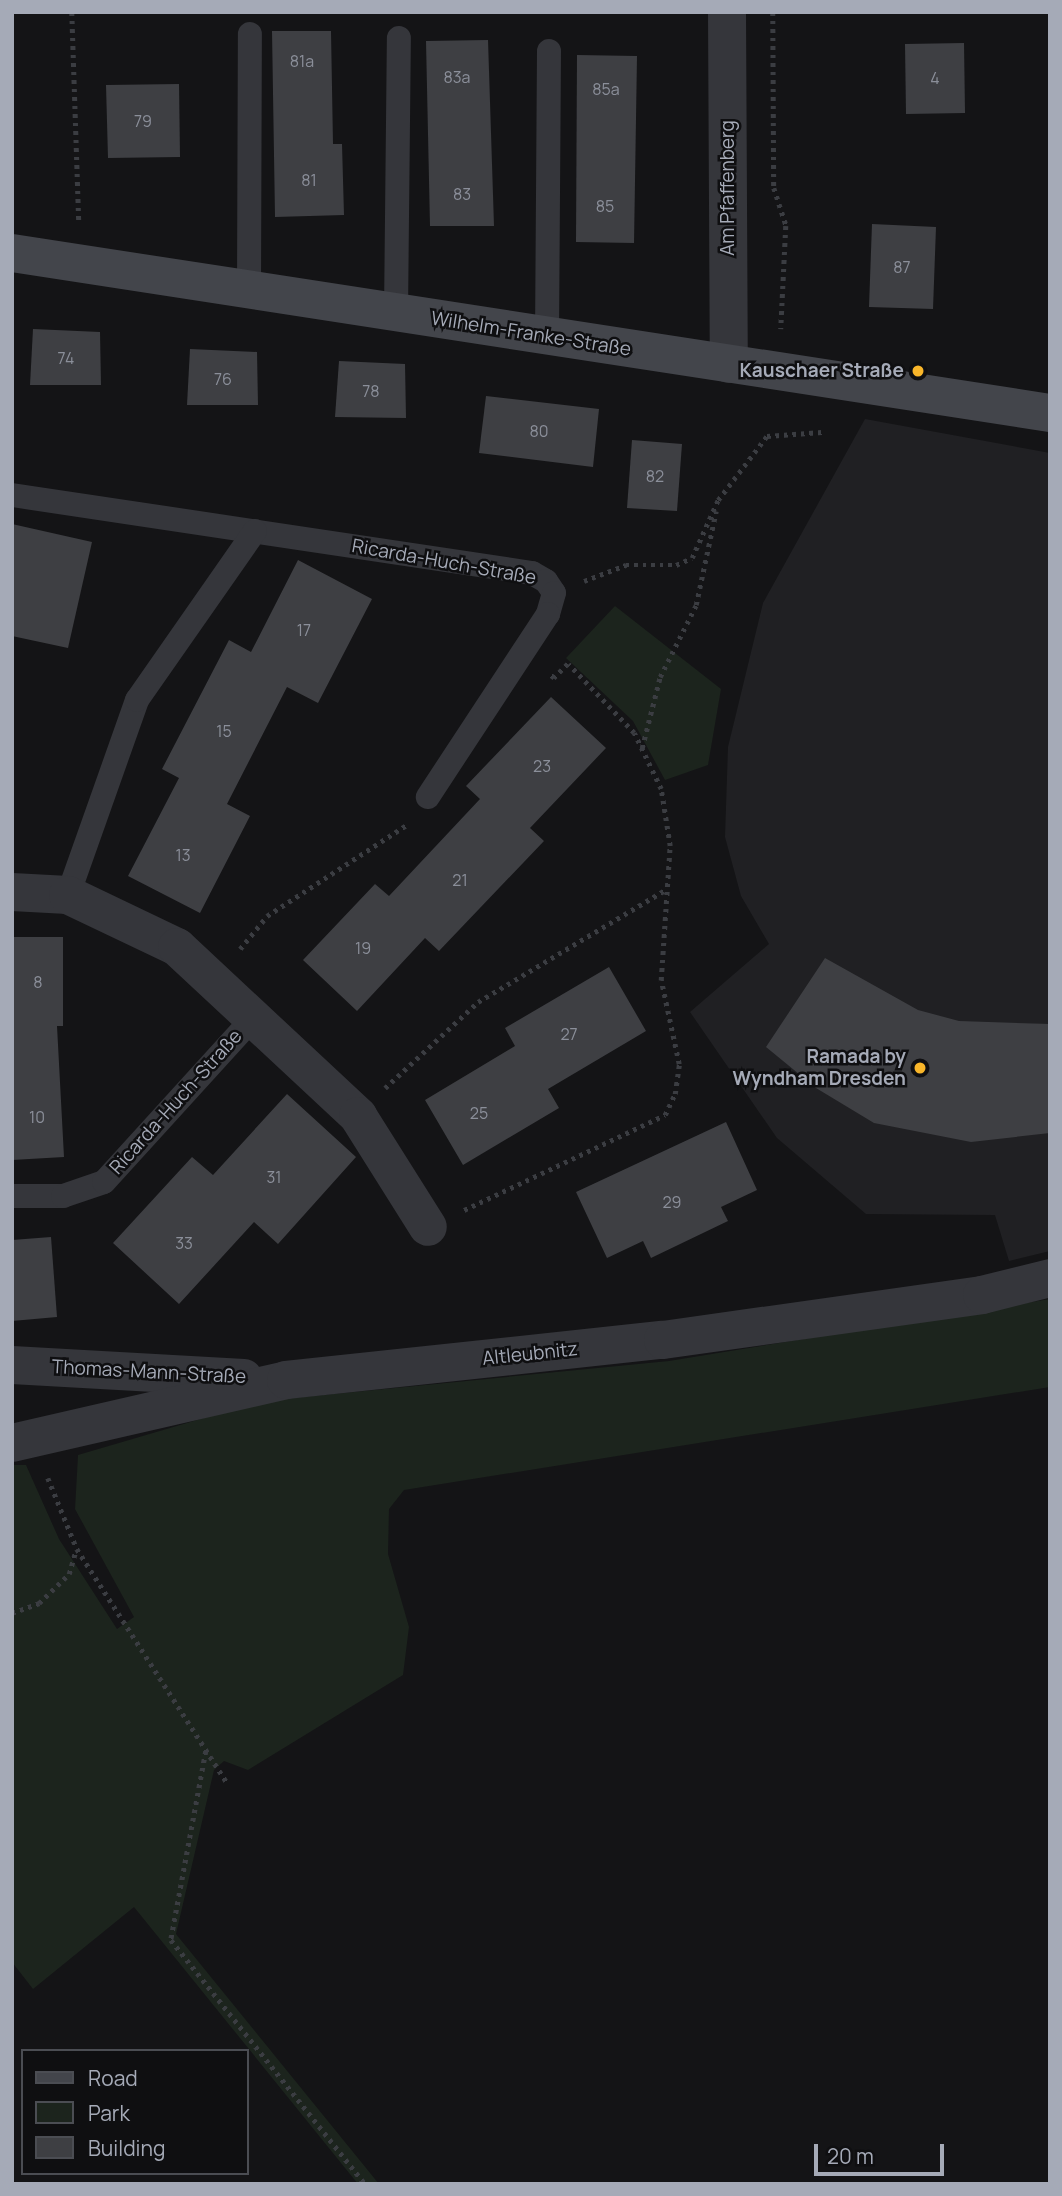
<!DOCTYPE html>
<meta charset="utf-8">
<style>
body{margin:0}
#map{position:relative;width:1062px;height:2196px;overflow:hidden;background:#141416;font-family:Manrope,sans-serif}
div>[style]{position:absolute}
.built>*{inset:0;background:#202023}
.green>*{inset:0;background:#1c241d}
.building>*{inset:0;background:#3e3f43}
.path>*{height:4.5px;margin-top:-2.25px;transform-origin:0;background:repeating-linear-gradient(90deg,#3b3d42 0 3.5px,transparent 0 8.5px)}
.lane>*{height:24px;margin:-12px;padding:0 12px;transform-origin:12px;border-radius:12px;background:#35363b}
.street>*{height:38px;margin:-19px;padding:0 19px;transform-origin:19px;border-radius:19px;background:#35363b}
.secondary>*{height:38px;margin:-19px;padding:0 19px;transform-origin:19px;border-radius:19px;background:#43454b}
.dots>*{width:19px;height:19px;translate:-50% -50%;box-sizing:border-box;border:4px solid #0f0f11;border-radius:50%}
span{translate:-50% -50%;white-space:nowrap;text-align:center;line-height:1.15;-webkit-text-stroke:5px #0f0f11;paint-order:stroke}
.number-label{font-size:16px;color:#8b8f9a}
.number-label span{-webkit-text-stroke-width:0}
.street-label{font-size:19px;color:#a5aab7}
.poi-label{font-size:19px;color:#a5aab7;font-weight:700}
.right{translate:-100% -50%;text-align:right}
.frame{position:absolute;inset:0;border:14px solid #a5aab7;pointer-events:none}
.legend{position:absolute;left:21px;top:2049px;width:228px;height:126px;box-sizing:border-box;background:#0f0f11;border:2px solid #4b4d53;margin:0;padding:9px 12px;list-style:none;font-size:21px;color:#a5aab7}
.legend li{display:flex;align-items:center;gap:14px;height:35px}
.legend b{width:35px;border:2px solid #4b4d53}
.scale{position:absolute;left:814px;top:2144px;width:130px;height:32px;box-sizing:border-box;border:4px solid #a5aab7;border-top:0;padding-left:9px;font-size:21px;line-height:24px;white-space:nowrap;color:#a5aab7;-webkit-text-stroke:5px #0f0f11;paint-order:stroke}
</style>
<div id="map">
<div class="built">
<div style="clip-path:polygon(865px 419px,1050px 453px,1050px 1251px,1009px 1261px,995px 1215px,866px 1214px,777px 1138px,690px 1012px,769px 944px,741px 896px,725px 837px,728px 747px,763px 603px)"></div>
</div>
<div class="green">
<div style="clip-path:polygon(615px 606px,721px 689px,708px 765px,665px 780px,633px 721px,566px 658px)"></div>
<div style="clip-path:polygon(1050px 1299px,1050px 1387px,404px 1490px,389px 1509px,388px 1554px,409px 1627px,403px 1675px,248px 1770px,224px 1761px,214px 1770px,176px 1934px,379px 2184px,358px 2184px,134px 1907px,33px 1989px,12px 1962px,12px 1465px,26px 1465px,59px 1539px,117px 1629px,134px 1617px,75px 1509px,78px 1455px,262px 1401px,669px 1361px)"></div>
</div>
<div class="building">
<div style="clip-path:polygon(272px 31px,331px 31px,333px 144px,342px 144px,344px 215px,275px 217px)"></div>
<div style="clip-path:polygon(488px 40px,494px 226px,430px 226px,426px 41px)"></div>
<div style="clip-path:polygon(964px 43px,965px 113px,906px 114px,905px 44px)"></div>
<div style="clip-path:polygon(577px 55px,637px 56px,634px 243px,576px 242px)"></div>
<div style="clip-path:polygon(179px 84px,180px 157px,108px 158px,106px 85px)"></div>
<div style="clip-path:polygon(872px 224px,936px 227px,933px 309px,869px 307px)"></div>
<div style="clip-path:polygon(33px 329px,100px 332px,101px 385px,30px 385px)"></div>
<div style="clip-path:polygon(190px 349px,257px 352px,258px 405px,187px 405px)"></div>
<div style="clip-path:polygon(339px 361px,405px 364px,406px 418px,335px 417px)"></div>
<div style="clip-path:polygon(486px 396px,599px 409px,593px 467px,479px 453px)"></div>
<div style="clip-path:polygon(632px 440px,682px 444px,677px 511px,627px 508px)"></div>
<div style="clip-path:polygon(12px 524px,92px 542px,68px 648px,12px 636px)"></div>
<div style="clip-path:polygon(298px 560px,372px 599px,318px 703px,287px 687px,227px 804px,250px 816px,200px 913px,128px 876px,179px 778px,162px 769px,229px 640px,251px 652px)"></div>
<div style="clip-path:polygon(551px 697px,606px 748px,530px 828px,544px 841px,439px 951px,425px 938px,357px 1011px,303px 960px,375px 884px,389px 896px,480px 799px,466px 786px)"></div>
<div style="clip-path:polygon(12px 937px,63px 937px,63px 1026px,57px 1026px,64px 1157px,12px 1160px)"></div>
<div style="clip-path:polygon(825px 958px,918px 1010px,959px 1021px,1050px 1024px,1050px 1133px,971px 1142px,874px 1123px,816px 1088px,766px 1047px)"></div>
<div style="clip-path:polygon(609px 967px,646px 1031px,548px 1089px,559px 1108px,463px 1165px,425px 1100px,515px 1046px,505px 1028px)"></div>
<div style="clip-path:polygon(287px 1094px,356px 1157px,278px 1244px,254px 1222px,179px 1304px,113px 1243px,192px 1157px,213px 1175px)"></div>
<div style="clip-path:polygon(726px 1122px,757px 1190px,721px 1207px,728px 1221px,651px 1258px,643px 1241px,607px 1258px,576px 1192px)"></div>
<div style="clip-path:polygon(51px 1237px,57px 1317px,12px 1321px,12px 1240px)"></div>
</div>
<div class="path">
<div style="left:72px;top:12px;width:209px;rotate:88.1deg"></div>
<div style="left:773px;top:12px;width:176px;rotate:89.7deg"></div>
<div style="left:774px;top:188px;width:40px;rotate:72deg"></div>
<div style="left:786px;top:226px;width:103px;rotate:92.8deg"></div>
<div style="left:584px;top:581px;width:45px;rotate:-20.9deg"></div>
<div style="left:626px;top:565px;width:50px"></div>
<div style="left:676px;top:565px;width:17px;rotate:-24deg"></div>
<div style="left:692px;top:558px;width:64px;rotate:-65.9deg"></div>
<div style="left:718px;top:500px;width:81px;rotate:-52.6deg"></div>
<div style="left:767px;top:436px;width:55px;rotate:-4.2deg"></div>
<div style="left:642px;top:748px;width:73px;rotate:-75.8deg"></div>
<div style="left:660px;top:677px;width:80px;rotate:-63.4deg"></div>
<div style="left:696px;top:605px;width:96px;rotate:-78deg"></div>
<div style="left:240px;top:949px;width:43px;rotate:-50.7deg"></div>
<div style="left:267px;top:916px;width:168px;rotate:-33.1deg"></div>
<div style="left:385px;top:1088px;width:127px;rotate:-42.8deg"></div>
<div style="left:478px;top:1002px;width:220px;rotate:-30.9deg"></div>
<div style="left:464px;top:1210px;width:222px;rotate:-25.3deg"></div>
<div style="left:665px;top:1115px;width:23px;rotate:-65deg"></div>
<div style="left:675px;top:1094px;width:30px;rotate:-82deg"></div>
<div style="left:679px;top:1064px;width:86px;rotate:-102.1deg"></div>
<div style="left:661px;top:980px;width:134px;rotate:-86.2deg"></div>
<div style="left:670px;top:846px;width:58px;rotate:-99deg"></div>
<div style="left:661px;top:789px;width:62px;rotate:-115.7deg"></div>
<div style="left:634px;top:733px;width:95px;rotate:-133.7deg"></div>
<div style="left:568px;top:664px;width:20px;rotate:135deg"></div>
<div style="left:554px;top:678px;width:5px;rotate:-143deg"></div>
<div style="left:48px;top:1478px;width:77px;rotate:67.8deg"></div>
<div style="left:77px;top:1549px;width:278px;rotate:57.3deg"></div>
<div style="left:12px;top:1613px;width:29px;rotate:-20deg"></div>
<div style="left:39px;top:1603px;width:42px;rotate:-44deg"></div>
<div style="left:69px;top:1574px;width:25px;rotate:-74deg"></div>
<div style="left:206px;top:1751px;width:192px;rotate:100.5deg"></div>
<div style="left:171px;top:1940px;width:312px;rotate:51.5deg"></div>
</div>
<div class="lane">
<div style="left:249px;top:289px;width:255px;rotate:-89.8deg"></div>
<div style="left:396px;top:313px;width:275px;rotate:-89.4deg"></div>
<div style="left:547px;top:337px;width:286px;rotate:-89.6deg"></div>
<div style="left:12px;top:495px;width:526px;rotate:8.53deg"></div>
<div style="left:532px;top:573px;width:16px;rotate:30deg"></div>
<div style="left:546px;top:581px;width:14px;rotate:56deg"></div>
<div style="left:554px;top:593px;width:22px;rotate:106deg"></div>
<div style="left:548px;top:614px;width:219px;rotate:123.3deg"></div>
<div style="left:68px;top:895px;width:207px;rotate:-70.5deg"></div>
<div style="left:137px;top:700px;width:206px;rotate:-55.1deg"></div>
<div style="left:12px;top:1196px;width:51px"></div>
<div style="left:63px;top:1196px;width:43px;rotate:-18.9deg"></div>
<div style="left:104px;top:1182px;width:226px;rotate:-47.7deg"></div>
</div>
<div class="street">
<div style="left:727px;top:12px;width:352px;rotate:89.7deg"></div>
<div style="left:12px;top:892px;width:56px;rotate:3.1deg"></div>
<div style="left:68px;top:895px;width:121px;rotate:25.5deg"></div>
<div style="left:177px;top:947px;width:248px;rotate:43deg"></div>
<div style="left:358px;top:1116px;width:131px;rotate:57.8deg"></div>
<div style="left:12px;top:1365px;width:232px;rotate:3.2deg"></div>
<div style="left:12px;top:1443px;width:281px;rotate:-12.9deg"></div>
<div style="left:286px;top:1380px;width:379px;rotate:-6.1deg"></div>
<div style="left:663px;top:1340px;width:322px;rotate:-8deg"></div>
<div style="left:982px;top:1295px;width:70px;rotate:-14deg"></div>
</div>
<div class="secondary">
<div style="left:12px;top:253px;width:1050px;rotate:8.76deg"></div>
</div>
<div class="dots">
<div style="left:918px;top:371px;background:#f9b62a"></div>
<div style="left:920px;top:1068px;background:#f9b62a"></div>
</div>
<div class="number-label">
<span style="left:302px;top:61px">81a</span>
<span style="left:457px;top:77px">83a</span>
<span style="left:935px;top:78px">4</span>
<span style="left:606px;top:89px">85a</span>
<span style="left:143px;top:121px">79</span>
<span style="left:309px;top:180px">81</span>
<span style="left:462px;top:194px">83</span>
<span style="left:605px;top:206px">85</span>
<span style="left:902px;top:267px">87</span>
<span style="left:66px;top:358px">74</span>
<span style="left:223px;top:379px">76</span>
<span style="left:371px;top:391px">78</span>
<span style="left:539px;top:431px">80</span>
<span style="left:655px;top:476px">82</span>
<span style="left:304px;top:630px">17</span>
<span style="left:224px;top:731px">15</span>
<span style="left:542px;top:766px">23</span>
<span style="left:183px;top:855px">13</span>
<span style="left:460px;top:880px">21</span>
<span style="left:363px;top:948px">19</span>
<span style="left:38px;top:982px">8</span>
<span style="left:569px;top:1034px">27</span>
<span style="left:479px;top:1113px">25</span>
<span style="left:37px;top:1117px">10</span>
<span style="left:274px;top:1177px">31</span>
<span style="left:672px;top:1202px">29</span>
<span style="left:184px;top:1243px">33</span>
</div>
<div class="street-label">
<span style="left:728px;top:188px;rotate:-90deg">Am Pfaffenberg</span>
<span style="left:531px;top:334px;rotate:9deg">Wilhelm-Franke-Straße</span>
<span style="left:444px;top:562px;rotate:10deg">Ricarda-Huch-Straße</span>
<span style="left:176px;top:1102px;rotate:-48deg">Ricarda-Huch-Straße</span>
<span style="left:530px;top:1354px;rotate:-6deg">Altleubnitz</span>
<span style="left:149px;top:1372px;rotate:3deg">Thomas-Mann-Straße</span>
</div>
<div class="poi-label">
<span class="right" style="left:904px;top:371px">Kauschaer Straße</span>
<span class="right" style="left:906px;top:1068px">Ramada by<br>Wyndham Dresden</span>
</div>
<div class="frame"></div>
<ul class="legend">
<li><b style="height:9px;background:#43454b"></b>Road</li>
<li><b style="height:19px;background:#1c241d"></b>Park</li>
<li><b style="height:19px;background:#3e3f43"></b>Building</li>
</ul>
<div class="scale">20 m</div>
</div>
